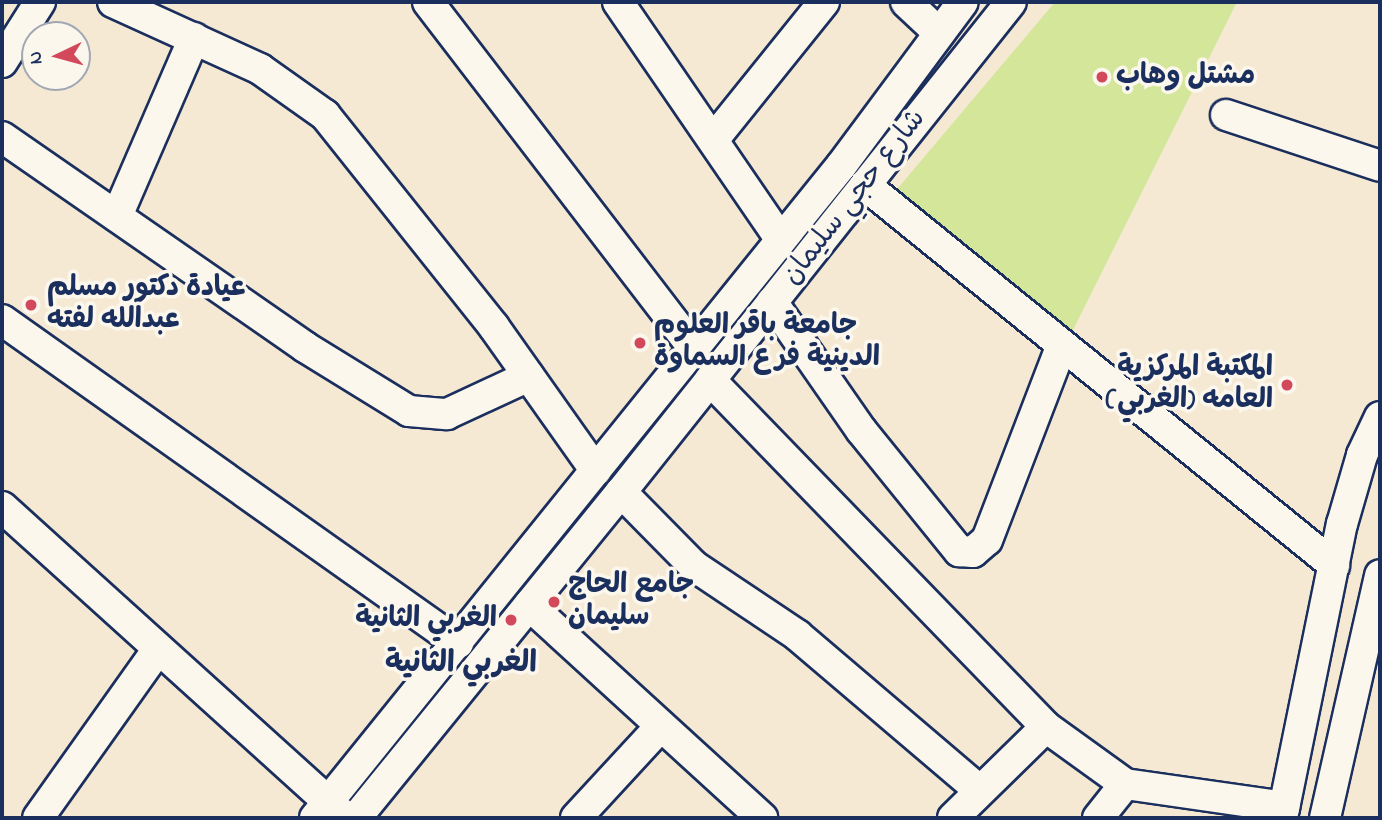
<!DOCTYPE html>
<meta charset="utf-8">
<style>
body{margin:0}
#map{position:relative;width:1382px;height:820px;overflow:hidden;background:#f6e9d4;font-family:"Indie Flower","Playpen Sans Arabic",sans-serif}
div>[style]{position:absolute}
.green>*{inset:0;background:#d3e69a}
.roads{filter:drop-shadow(2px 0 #1b2f5e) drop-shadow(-2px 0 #1b2f5e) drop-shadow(0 2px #1b2f5e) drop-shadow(0 -2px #1b2f5e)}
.minor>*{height:30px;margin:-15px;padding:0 15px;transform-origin:15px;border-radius:15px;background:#fbf7ec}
.dots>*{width:19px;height:19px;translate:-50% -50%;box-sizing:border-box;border:4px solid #fbf7ec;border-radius:50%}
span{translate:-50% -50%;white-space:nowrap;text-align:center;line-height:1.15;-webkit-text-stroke:7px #fbf7ec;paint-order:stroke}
.poi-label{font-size:28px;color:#1b2f5e;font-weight:700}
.left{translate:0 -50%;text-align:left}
.right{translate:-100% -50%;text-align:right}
.street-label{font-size:28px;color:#1b2f5e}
.neighbourhood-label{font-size:30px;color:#1b2f5e;font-weight:700}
.frame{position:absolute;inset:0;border:4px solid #1b2f5e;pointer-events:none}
.north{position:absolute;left:21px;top:21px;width:70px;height:70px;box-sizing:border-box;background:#fbf7ec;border:2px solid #a1a7b3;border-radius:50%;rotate:265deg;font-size:19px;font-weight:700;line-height:28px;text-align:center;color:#1b2f5e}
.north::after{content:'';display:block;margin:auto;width:24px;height:32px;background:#d1495b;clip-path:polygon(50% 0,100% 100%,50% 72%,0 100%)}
</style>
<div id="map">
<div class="green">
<div style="clip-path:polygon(1055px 2px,1237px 2px,1070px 336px,893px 194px)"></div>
</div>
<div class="roads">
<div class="minor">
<div style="left:113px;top:2px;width:162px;rotate:24.5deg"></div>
<div style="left:260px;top:69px;width:80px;rotate:35.3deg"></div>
<div style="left:325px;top:115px;width:271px;rotate:51.4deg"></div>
<div style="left:494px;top:327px;width:176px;rotate:54.7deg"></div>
<div style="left:428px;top:2px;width:437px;rotate:52.5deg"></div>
<div style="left:618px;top:2px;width:288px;rotate:55.6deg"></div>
<div style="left:906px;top:2px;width:44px;rotate:43.2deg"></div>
<div style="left:2px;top:62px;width:71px;rotate:-57.7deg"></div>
<div style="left:1226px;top:115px;width:162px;rotate:18.3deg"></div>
<div style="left:2px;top:137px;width:369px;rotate:34.7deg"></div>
<div style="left:305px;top:347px;width:122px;rotate:31.6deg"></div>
<div style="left:409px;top:411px;width:38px;rotate:5deg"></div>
<div style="left:447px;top:414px;width:90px;rotate:-24.9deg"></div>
<div style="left:713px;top:140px;width:177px;rotate:-51.2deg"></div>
<div style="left:865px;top:185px;width:604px;rotate:39.02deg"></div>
<div style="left:117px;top:216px;width:194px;rotate:-66.6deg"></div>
<div style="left:772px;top:302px;width:156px;rotate:55.2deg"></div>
<div style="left:861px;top:430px;width:156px;rotate:51deg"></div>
<div style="left:959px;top:551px;width:14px;rotate:4deg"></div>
<div style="left:973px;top:552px;width:18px;rotate:-41deg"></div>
<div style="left:987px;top:540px;width:209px;rotate:-69deg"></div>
<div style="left:2px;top:320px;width:559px;rotate:35.31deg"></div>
<div style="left:710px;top:380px;width:483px;rotate:45.9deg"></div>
<div style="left:1046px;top:727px;width:97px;rotate:35.8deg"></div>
<div style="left:1125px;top:784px;width:161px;rotate:8.2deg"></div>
<div style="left:621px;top:492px;width:104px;rotate:45.4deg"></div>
<div style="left:694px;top:566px;width:124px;rotate:33.8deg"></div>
<div style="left:797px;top:635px;width:240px;rotate:40.4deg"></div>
<div style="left:2px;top:507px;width:461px;rotate:42.1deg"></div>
<div style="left:529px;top:605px;width:316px;rotate:42.4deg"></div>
<div style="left:38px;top:818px;width:207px;rotate:-54.6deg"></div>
<div style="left:315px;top:818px;width:838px;rotate:-51.11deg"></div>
<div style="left:841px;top:166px;width:204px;rotate:-53.4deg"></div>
<div style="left:356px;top:818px;width:420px;rotate:-50.9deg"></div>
<div style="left:621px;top:492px;width:626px;rotate:-51.48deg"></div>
<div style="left:576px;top:818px;width:125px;rotate:-47.3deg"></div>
<div style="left:953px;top:818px;width:130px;rotate:-44.4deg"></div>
<div style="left:1098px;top:818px;width:43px;rotate:-51.5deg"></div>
<div style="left:1282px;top:818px;width:300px;rotate:-78.5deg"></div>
<div style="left:1342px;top:524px;width:72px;rotate:-73.8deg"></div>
<div style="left:1362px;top:455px;width:42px;rotate:-64.7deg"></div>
<div style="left:1325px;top:818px;width:249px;rotate:-77.2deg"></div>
</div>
</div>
<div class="dots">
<div style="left:1102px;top:77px;background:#d1495b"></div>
<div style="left:31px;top:305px;background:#d1495b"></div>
<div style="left:640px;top:343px;background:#d1495b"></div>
<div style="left:1287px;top:385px;background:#d1495b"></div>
<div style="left:554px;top:602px;background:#d1495b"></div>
<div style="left:511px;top:620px;background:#d1495b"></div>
</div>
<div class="poi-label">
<span class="left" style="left:1116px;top:77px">مشتل وهاب</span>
<span class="left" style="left:47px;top:305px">عيادة دكتور مسلم<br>عبدالله لفته</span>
<span class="left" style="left:654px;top:343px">جامعة باقر العلوم<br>الدينية فرع السماوة</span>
<span class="right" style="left:1273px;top:385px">المكتبة المركزية<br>العامه (الغربي)</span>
<span class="left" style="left:568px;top:602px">جامع الحاج<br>سليمان</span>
<span class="right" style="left:497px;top:620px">الغربي الثانية</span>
</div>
<div class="street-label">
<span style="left:855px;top:198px;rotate:-52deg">شارع حجي سليمان</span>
</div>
<div class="neighbourhood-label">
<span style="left:461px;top:664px">الغربي الثانية</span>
</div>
<div class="frame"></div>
<div class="north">N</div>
</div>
